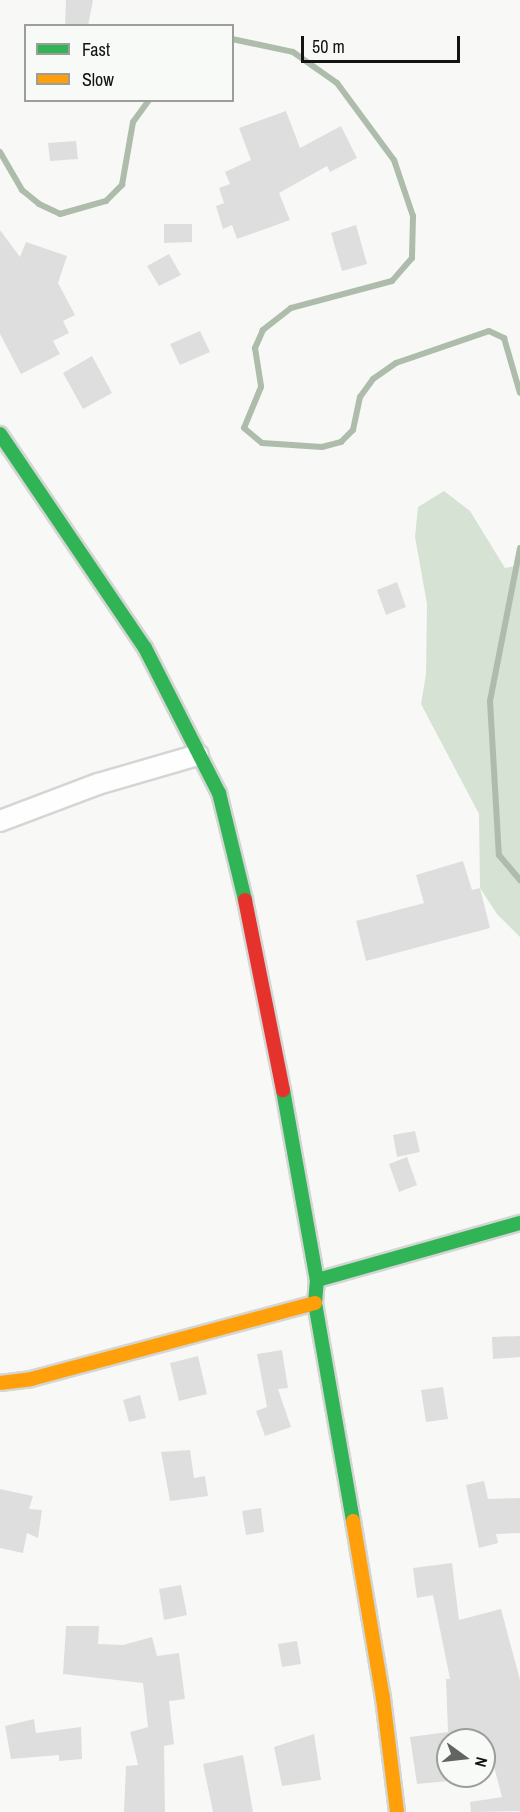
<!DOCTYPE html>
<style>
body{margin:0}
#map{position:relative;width:520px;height:1812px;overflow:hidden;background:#f8f9f7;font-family:"Archivo Narrow",sans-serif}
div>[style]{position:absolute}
.forest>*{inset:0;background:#d6e2d3}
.stream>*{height:6px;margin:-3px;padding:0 3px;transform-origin:3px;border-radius:3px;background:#adbcab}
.building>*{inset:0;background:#dedede}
.roads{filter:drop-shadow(2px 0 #d4d6d4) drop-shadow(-2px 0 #d4d6d4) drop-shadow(0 2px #d4d6d4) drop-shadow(0 -2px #d4d6d4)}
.street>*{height:20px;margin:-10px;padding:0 10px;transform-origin:10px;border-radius:10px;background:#fefefe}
.fast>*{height:14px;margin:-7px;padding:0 7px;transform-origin:7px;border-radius:7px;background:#30b455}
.slow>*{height:14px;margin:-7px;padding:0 7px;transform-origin:7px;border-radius:7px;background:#ff9f0a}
.jam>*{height:14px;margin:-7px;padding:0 7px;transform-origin:7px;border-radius:7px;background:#e5322d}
span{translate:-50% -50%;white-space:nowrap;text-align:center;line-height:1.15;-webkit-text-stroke:5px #f7faf6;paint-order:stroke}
.legend{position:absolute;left:24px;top:24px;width:210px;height:78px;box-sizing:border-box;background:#f7faf6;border:2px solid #9b9e9b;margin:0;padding:8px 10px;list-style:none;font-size:18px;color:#121312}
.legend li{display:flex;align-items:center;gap:12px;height:30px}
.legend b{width:30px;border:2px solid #9b9e9b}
.north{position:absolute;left:436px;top:1728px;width:60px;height:60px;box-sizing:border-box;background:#f7faf6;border:2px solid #9b9e9b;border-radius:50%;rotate:105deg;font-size:16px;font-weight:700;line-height:24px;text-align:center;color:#121312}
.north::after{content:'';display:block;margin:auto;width:21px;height:27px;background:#626462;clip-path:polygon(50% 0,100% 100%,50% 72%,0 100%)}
.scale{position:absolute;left:301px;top:36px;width:159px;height:27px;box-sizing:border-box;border:3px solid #121312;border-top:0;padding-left:8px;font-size:18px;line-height:21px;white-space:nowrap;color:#121312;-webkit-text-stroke:4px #f7faf6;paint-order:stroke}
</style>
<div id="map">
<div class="forest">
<div style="clip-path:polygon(444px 491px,470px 511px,505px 568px,520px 565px,520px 937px,497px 914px,480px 888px,479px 814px,421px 704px,426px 674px,427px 604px,415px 537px,418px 507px)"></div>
</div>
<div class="stream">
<div style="left:232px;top:39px;width:62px;rotate:12deg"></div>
<div style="left:293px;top:52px;width:54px;rotate:35.2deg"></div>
<div style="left:337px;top:83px;width:96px;rotate:53.5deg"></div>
<div style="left:394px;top:160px;width:59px;rotate:71.3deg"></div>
<div style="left:413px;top:216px;width:42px;rotate:91.4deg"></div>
<div style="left:412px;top:258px;width:30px;rotate:131deg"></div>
<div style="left:392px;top:281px;width:105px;rotate:165deg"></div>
<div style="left:291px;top:308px;width:36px;rotate:142deg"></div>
<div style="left:263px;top:330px;width:20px;rotate:114deg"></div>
<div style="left:255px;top:348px;width:39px;rotate:81deg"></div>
<div style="left:261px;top:387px;width:44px;rotate:112.5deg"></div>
<div style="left:244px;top:428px;width:23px;rotate:40deg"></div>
<div style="left:262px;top:443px;width:60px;rotate:3.8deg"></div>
<div style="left:322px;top:447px;width:20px;rotate:-15deg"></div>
<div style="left:341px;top:442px;width:17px;rotate:-45deg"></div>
<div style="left:353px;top:430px;width:34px;rotate:-78deg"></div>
<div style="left:360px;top:397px;width:22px;rotate:-54deg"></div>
<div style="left:373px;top:379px;width:28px;rotate:-35deg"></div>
<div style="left:396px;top:363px;width:98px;rotate:-19deg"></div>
<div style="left:489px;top:331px;width:17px;rotate:25deg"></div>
<div style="left:504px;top:338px;width:57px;rotate:73.8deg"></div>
<div style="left:0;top:152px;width:44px;rotate:59.9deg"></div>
<div style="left:22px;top:190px;width:22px;rotate:39deg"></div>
<div style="left:39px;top:204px;width:23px;rotate:25deg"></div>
<div style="left:60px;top:214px;width:48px;rotate:-15.8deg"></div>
<div style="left:106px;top:201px;width:23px;rotate:-45deg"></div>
<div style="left:122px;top:185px;width:64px;rotate:-80.1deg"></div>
<div style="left:133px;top:122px;width:27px;rotate:-54deg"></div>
<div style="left:520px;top:548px;width:156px;rotate:101.1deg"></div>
<div style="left:490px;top:701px;width:154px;rotate:86.7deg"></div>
<div style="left:499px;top:855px;width:33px;rotate:50deg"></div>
</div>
<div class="building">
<div style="clip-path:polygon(66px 0,93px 0,88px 26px,65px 26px)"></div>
<div style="clip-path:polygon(286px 111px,300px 148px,341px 126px,357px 158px,330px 172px,327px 166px,279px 193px,290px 220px,237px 239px,232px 225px,223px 229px,216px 206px,224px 203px,219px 188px,230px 184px,225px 172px,251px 160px,239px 128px)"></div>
<div style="clip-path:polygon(76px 141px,78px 159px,50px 161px,48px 143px)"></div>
<div style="clip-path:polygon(164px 224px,192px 224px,192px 242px,164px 243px)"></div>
<div style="clip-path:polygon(356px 225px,367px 264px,342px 271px,331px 233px)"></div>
<div style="clip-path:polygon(0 230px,20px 257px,26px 242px,67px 256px,58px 283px,75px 315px,63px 321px,69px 333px,53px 341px,60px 354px,21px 374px,0 334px)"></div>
<div style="clip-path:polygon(169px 254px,181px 275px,159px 286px,147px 266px)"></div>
<div style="clip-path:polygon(200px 331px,210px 352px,180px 365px,170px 344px)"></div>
<div style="clip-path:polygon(92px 356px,112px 393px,83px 409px,63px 373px)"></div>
<div style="clip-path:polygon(397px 582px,406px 607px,386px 615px,377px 590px)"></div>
<div style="clip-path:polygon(463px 861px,472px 890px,480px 888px,490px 928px,366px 961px,356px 921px,424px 903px,416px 875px)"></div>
<div style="clip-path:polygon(415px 1131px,420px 1152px,397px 1157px,393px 1135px)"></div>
<div style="clip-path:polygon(407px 1157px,417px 1185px,399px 1192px,389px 1164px)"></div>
<div style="clip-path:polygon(520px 1336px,520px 1357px,493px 1359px,492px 1337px)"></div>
<div style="clip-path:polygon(282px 1350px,288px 1388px,278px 1389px,291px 1427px,265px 1436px,256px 1411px,267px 1407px,257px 1354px)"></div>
<div style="clip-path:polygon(198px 1356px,207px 1394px,179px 1401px,170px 1363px)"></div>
<div style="clip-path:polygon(443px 1387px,448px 1419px,426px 1422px,421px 1390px)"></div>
<div style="clip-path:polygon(140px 1395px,146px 1418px,129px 1422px,123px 1400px)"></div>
<div style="clip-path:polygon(190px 1450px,194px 1478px,205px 1476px,208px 1496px,170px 1501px,161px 1452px)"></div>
<div style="clip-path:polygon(484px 1481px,488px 1499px,520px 1498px,520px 1533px,496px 1534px,498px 1543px,479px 1548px,466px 1485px)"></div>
<div style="clip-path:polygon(0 1489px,33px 1496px,29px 1509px,42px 1510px,38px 1538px,27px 1533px,23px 1553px,0 1548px)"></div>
<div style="clip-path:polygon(261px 1508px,264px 1532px,246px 1535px,242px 1511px)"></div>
<div style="clip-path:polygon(452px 1563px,459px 1620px,501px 1609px,520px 1680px,520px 1811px,471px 1812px,470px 1802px,502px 1797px,487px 1740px,448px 1737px,448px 1781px,417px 1784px,410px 1737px,448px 1732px,446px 1679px,450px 1679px,433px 1595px,417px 1598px,413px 1568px)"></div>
<div style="clip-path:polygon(181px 1585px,187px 1615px,164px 1620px,159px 1589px)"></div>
<div style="clip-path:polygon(66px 1626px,99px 1626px,98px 1644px,123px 1645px,152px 1637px,157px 1656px,179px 1653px,185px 1699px,169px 1701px,174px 1744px,164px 1746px,165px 1812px,124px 1812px,126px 1766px,138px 1765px,130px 1732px,148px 1727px,143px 1683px,63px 1674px)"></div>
<div style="clip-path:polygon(297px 1641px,301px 1664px,282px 1667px,278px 1644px)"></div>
<div style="clip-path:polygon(34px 1719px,36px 1733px,81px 1727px,82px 1759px,59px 1761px,59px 1755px,11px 1759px,5px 1726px)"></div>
<div style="clip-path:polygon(314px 1734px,321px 1780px,282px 1786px,274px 1747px)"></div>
<div style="clip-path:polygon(243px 1755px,253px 1812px,213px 1812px,203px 1764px)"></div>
</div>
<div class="roads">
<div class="street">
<div style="left:0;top:821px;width:105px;rotate:-20.7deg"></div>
<div style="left:98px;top:784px;width:104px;rotate:-16.2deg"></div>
</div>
<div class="fast">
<div style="left:0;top:434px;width:258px;rotate:55.9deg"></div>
<div style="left:145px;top:648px;width:163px;rotate:63deg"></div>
<div style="left:219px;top:793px;width:110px;rotate:76.3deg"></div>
<div style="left:283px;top:1090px;width:193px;rotate:79.9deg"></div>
<div style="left:317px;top:1280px;width:23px;rotate:95deg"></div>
<div style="left:315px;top:1303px;width:221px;rotate:80.1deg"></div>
<div style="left:317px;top:1280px;width:211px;rotate:-15.7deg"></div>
</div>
<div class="slow">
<div style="left:0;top:1383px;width:31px;rotate:-7deg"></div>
<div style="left:31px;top:1379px;width:294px;rotate:-15deg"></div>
<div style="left:353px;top:1521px;width:180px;rotate:80.4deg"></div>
<div style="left:383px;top:1698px;width:115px;rotate:83deg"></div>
</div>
<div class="jam">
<div style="left:245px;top:900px;width:194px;rotate:78.7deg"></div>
</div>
</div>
<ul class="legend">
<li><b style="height:8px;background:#30b455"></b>Fast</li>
<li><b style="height:8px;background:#ff9f0a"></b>Slow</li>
</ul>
<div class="north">N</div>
<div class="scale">50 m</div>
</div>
